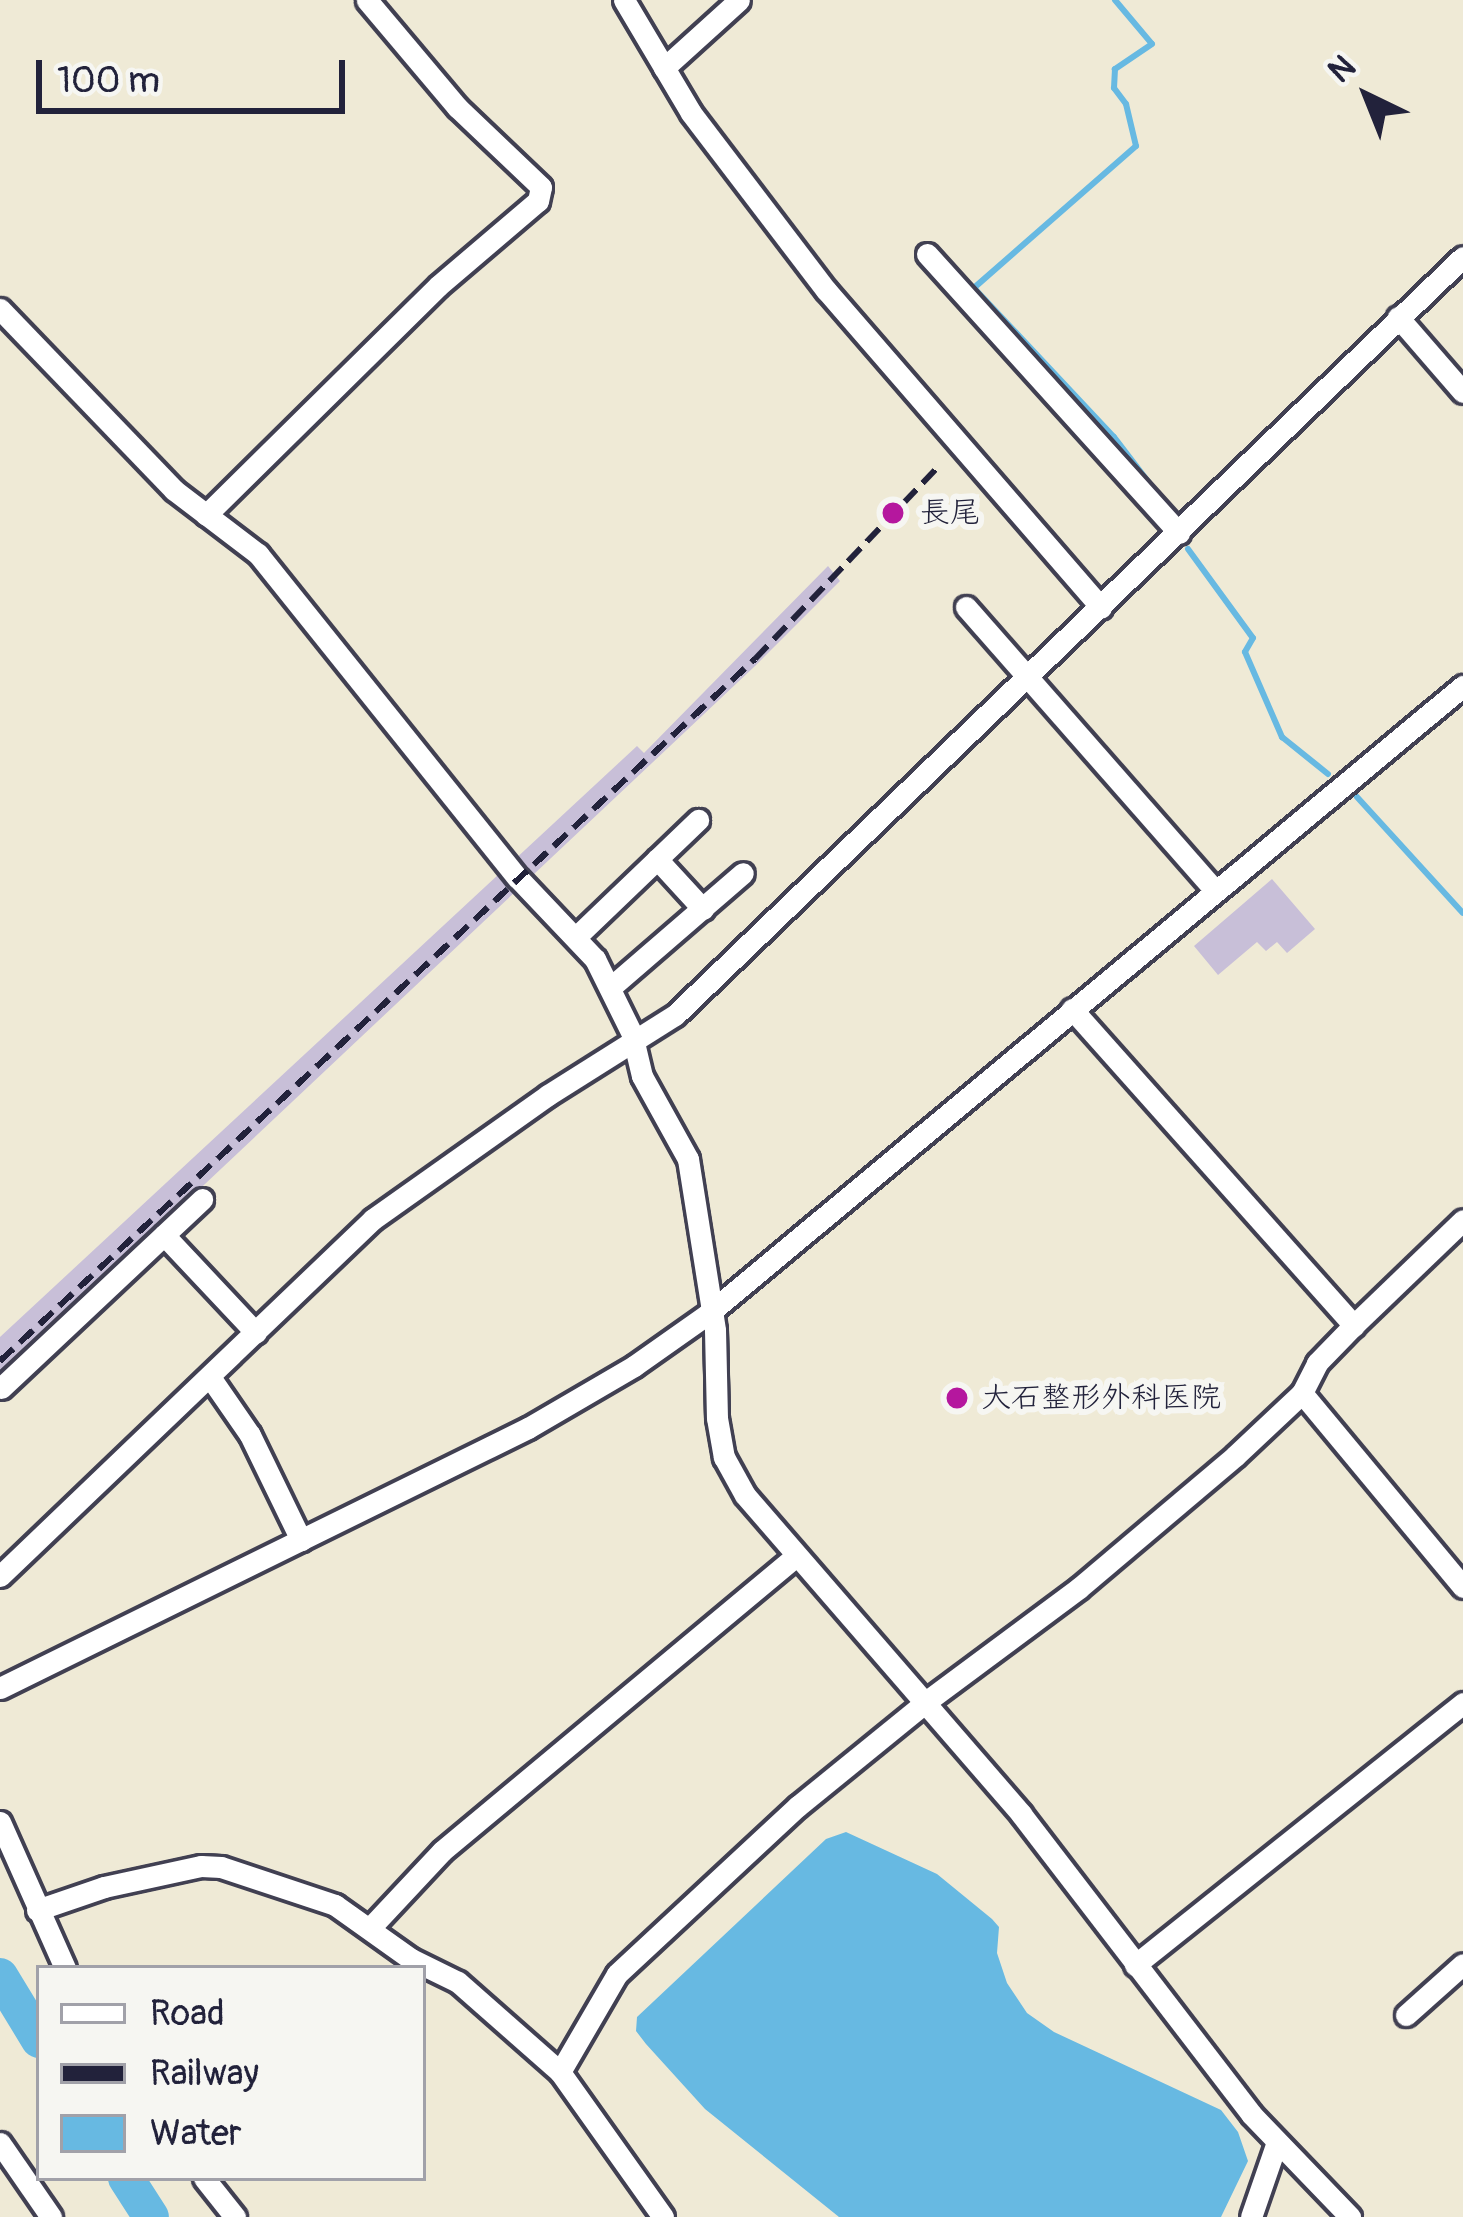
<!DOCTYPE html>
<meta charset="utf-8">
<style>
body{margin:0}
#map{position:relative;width:1463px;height:2217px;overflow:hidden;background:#efead6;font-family:Pangolin,"Klee One",sans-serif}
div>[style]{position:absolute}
.industrial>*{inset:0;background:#c8bfd8}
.water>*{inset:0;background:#67b9e2}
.stream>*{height:6px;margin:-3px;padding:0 3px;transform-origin:3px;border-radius:3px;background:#67b9e2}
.river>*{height:36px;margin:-18px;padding:0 18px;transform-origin:18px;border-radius:18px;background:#67b9e2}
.roads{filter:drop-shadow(3px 0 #414052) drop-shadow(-3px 0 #414052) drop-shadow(0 3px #414052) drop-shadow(0 -3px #414052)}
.minor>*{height:21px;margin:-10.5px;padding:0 10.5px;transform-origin:10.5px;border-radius:10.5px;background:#fff}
.rail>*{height:6px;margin-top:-3px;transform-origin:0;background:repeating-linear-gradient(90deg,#22223b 0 18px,transparent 0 27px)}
.dots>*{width:33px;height:33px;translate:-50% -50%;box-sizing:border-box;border:6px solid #f6f6f2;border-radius:50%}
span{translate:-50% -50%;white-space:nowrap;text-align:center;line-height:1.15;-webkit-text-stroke:12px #f6f6f2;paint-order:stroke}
.poi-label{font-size:30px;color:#22223b}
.left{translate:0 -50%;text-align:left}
.legend{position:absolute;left:36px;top:1965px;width:390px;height:216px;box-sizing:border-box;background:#f6f6f2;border:3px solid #a1a1a9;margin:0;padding:15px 21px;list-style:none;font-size:36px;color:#22223b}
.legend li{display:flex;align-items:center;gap:24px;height:60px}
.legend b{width:60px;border:3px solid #a1a1a9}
.north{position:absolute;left:1307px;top:36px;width:120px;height:120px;-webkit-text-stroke:9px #f6f6f2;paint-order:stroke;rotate:317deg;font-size:33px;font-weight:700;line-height:48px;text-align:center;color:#22223b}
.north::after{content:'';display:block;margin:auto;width:42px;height:54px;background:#22223b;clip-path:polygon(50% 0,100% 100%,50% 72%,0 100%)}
.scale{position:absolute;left:36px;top:60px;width:309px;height:54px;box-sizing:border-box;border:6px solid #22223b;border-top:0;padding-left:15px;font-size:36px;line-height:42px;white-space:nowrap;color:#22223b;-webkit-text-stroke:9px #f6f6f2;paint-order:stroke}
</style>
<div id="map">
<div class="industrial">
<div style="clip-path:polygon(828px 566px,840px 581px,755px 666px,0 1377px,0 1337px,637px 746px,644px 753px)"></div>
<div style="clip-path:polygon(1272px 879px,1315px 929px,1287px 953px,1277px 942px,1266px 951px,1257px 942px,1218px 975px,1194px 946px)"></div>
</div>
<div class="water">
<div style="clip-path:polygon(846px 1832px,937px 1874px,992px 1919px,999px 1927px,997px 1953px,1007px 1983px,1027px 2013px,1054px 2032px,1221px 2110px,1238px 2132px,1248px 2161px,1221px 2217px,839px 2217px,705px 2109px,646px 2044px,636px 2031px,637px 2017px,826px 1839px)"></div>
</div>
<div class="stream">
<div style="left:1115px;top:0;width:57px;rotate:49.9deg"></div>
<div style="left:1152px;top:44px;width:45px;rotate:146deg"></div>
<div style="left:1115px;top:69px;width:19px;rotate:93deg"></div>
<div style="left:1114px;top:88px;width:20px;rotate:53deg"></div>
<div style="left:1126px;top:104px;width:43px;rotate:76.6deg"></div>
<div style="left:1136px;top:146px;width:215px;rotate:138.8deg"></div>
<div style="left:974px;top:288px;width:204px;rotate:46.8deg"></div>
<div style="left:1114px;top:437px;width:69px;rotate:52.6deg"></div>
<div style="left:1188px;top:549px;width:110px;rotate:53.9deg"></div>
<div style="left:1253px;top:638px;width:16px;rotate:120deg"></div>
<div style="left:1245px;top:652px;width:93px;rotate:66.5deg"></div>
<div style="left:1282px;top:737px;width:59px;rotate:38.8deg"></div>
<div style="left:1357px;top:797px;width:157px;rotate:47.6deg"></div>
</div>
<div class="river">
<div style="left:0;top:1976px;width:75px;rotate:58.6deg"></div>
<div style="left:126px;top:2178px;width:46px;rotate:57.3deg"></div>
</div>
<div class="roads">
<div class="minor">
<div style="left:624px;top:0;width:131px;rotate:59.3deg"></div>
<div style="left:691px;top:113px;width:223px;rotate:52.7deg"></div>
<div style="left:826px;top:290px;width:420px;rotate:49.1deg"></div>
<div style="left:664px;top:68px;width:101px;rotate:-42.2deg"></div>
<div style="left:927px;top:254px;width:376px;rotate:47.9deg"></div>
<div style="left:0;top:309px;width:251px;rotate:46.1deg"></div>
<div style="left:174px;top:490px;width:106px;rotate:37.3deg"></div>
<div style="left:258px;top:554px;width:415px;rotate:51.3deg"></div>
<div style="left:518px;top:878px;width:112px;rotate:46.5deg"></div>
<div style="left:595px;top:959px;width:84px;rotate:63.7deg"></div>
<div style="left:632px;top:1034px;width:43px;rotate:76.6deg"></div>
<div style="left:642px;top:1076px;width:95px;rotate:61deg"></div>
<div style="left:688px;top:1159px;width:173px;rotate:81deg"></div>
<div style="left:715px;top:1330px;width:88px;rotate:88.7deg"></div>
<div style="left:717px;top:1418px;width:40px;rotate:80deg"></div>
<div style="left:724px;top:1457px;width:43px;rotate:61.1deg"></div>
<div style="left:745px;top:1495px;width:422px;rotate:49.1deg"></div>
<div style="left:1021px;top:1814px;width:378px;rotate:52.5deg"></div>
<div style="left:1251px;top:2114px;width:143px;rotate:46.1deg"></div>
<div style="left:1398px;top:317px;width:99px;rotate:49.1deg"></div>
<div style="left:206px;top:515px;width:326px;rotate:-44.6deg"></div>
<div style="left:438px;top:286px;width:131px;rotate:-40.4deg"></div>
<div style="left:538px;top:201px;width:14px;rotate:-78deg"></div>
<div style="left:541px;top:187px;width:116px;rotate:-136.4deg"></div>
<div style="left:457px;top:107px;width:140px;rotate:-130.1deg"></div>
<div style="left:966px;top:607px;width:377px;rotate:48.7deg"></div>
<div style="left:657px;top:859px;width:68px;rotate:47.4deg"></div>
<div style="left:577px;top:936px;width:168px;rotate:-43.8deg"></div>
<div style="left:611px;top:987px;width:174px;rotate:-40.8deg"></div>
<div style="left:1072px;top:1009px;width:424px;rotate:48.3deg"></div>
<div style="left:164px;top:1235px;width:134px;rotate:46.8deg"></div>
<div style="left:210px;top:1377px;width:70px;rotate:55.4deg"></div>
<div style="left:250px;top:1435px;width:117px;rotate:64.1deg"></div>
<div style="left:1px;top:1388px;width:276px;rotate:-43.2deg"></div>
<div style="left:1302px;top:1393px;width:252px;rotate:50.3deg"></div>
<div style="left:0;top:1576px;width:516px;rotate:-43.74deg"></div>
<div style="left:373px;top:1219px;width:214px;rotate:-35.3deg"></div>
<div style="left:548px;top:1095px;width:150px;rotate:-32.2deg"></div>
<div style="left:675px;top:1015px;width:1093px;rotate:-43.89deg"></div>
<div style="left:0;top:1688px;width:589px;rotate:-26.22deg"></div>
<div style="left:528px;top:1428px;width:123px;rotate:-30.3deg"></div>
<div style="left:634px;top:1366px;width:92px;rotate:-35.2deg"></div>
<div style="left:709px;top:1313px;width:981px;rotate:-39.75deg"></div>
<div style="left:0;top:1822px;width:160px;rotate:66deg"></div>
<div style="left:37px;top:1910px;width:71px;rotate:-18.9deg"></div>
<div style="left:104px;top:1887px;width:99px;rotate:-12.2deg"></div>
<div style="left:201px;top:1866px;width:20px;rotate:3deg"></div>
<div style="left:221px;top:1867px;width:120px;rotate:18.4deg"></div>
<div style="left:335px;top:1905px;width:93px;rotate:35.4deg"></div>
<div style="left:411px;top:1959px;width:52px;rotate:26.1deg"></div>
<div style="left:458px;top:1982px;width:136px;rotate:41.4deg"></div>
<div style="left:560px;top:2072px;width:178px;rotate:54.6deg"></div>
<div style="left:370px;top:1928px;width:105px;rotate:-46.9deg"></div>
<div style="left:442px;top:1851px;width:459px;rotate:-39.8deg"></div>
<div style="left:1135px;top:1965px;width:420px;rotate:-38.6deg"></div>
<div style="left:1406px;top:2015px;width:76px;rotate:-41.8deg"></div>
<div style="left:560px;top:2072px;width:113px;rotate:-59.8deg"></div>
<div style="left:617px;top:1974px;width:247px;rotate:-42.9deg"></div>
<div style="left:798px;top:1806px;width:166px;rotate:-39.1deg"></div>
<div style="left:927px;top:1701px;width:189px;rotate:-36.6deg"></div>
<div style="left:1079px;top:1588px;width:204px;rotate:-40.2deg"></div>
<div style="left:1235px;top:1456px;width:92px;rotate:-43.2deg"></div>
<div style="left:1302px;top:1393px;width:34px;rotate:-63deg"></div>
<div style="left:1317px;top:1363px;width:53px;rotate:-45.8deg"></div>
<div style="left:1354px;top:1325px;width:151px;rotate:-43.9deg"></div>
<div style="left:0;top:2143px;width:90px;rotate:55.4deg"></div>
<div style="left:204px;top:2178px;width:50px;rotate:51.5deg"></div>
<div style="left:1251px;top:2217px;width:79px;rotate:-70.9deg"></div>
</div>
</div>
<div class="rail">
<div style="left:0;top:1361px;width:1031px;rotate:-42.92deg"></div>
<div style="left:755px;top:659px;width:269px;rotate:-46.4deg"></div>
</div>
<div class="dots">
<div style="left:893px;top:513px;background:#b5179e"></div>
<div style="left:957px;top:1398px;background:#b5179e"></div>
</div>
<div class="poi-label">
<span class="left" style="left:920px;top:513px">長尾</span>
<span class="left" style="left:981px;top:1398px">大石整形外科医院</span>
</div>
<ul class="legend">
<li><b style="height:15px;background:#fff"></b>Road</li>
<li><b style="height:15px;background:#22223b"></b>Railway</li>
<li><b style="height:33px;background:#67b9e2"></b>Water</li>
</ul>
<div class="north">N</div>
<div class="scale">100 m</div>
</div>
